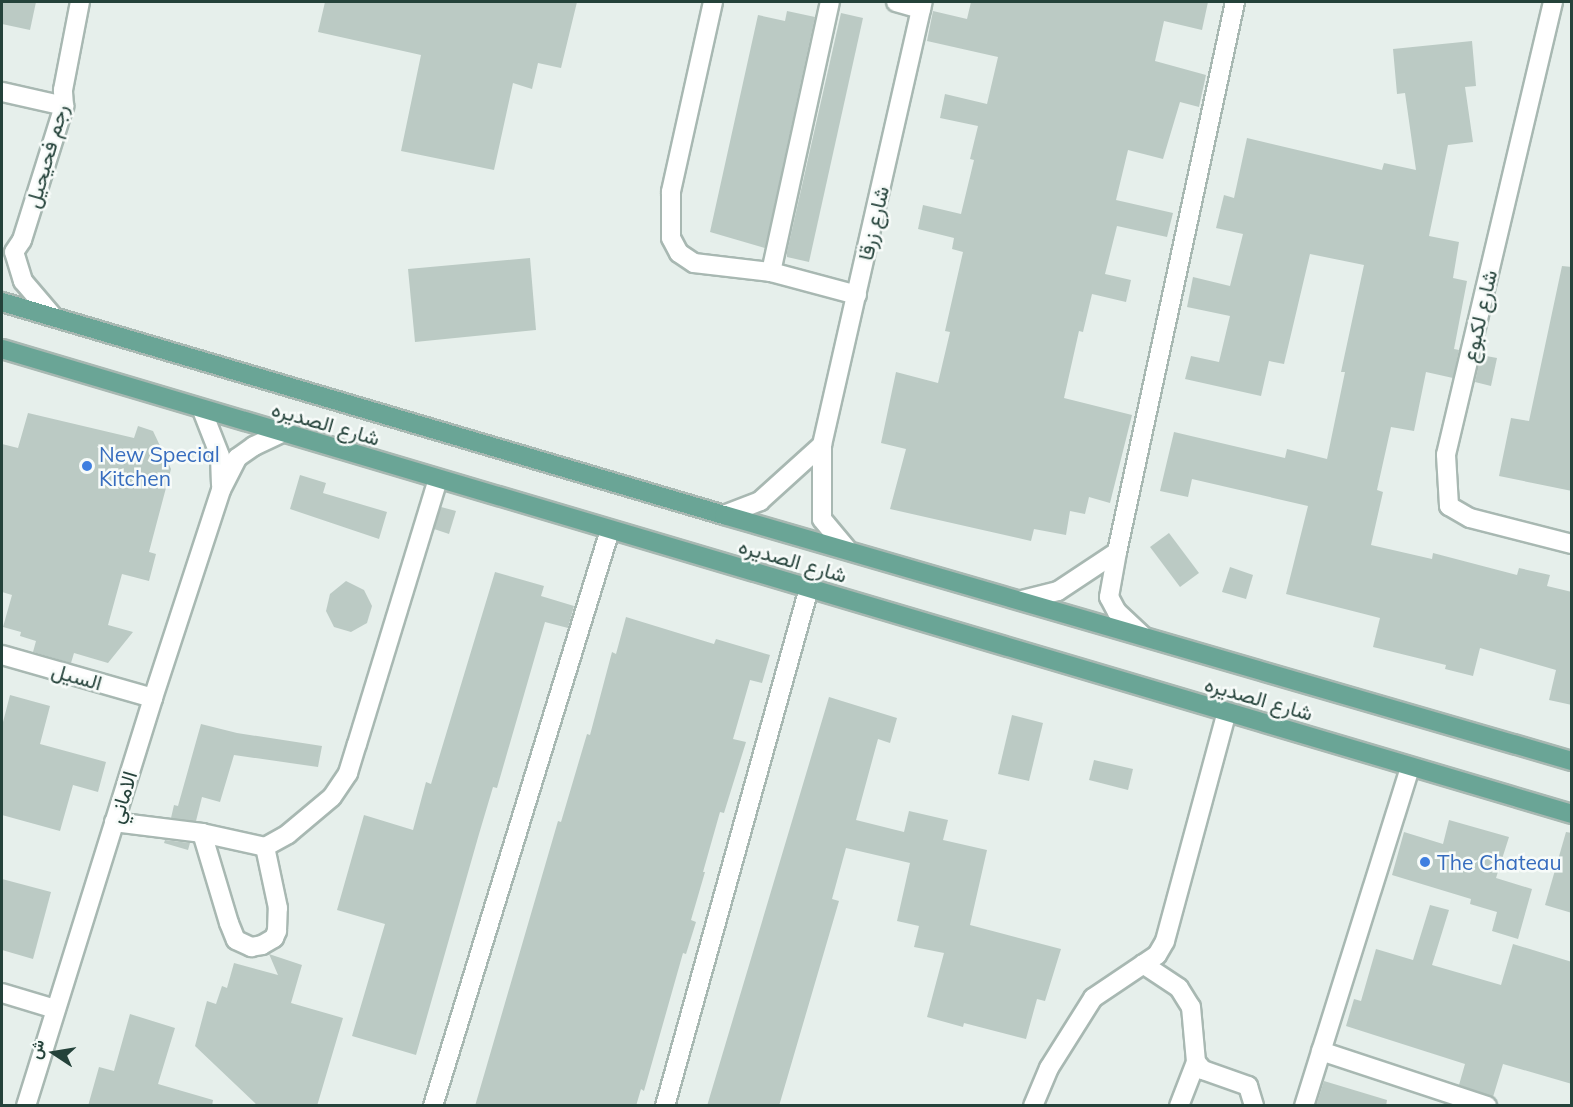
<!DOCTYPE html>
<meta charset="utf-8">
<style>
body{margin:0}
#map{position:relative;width:1573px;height:1107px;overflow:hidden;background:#e6efeb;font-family:Mulish,Vazirmatn,sans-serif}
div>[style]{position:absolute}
.building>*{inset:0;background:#bbcac4}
.roads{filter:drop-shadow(2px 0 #a8b8b2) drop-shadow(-2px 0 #a8b8b2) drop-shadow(0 2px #a8b8b2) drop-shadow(0 -2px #a8b8b2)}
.minor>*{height:18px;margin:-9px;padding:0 9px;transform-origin:9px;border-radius:9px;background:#fff}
.major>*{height:18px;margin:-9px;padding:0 9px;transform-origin:9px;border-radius:9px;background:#6aa596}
.dots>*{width:16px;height:16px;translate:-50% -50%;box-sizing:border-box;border:3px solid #f7fbf9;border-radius:50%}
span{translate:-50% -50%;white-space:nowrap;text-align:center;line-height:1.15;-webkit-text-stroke:5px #f7fbf9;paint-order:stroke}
.street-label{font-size:21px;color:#24423a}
.shop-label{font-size:21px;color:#366cbe}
.left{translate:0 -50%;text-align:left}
.frame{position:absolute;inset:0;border:3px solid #24423a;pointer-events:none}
.north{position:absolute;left:24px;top:1023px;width:60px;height:60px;-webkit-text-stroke:4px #f7fbf9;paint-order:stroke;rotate:282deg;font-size:16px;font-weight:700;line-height:24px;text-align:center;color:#24423a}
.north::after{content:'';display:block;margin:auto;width:21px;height:27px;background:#24423a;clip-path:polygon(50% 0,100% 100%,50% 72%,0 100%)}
</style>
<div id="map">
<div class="building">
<div style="clip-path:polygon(2px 2px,36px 2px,30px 30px,2px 24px)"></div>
<div style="clip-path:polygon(325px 2px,577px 2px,561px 68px,538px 63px,532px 89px,513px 83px,494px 170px,401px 151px,421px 55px,318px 32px)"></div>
<div style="clip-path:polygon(971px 2px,1208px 2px,1202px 30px,1164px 21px,1155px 61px,1206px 75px,1199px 107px,1180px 102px,1163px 159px,1128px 150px,1116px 200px,1173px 213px,1167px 237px,1117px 226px,1105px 274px,1131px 280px,1126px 302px,1092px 294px,1083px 332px,1079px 331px,1064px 398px,1132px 415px,1110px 503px,1089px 497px,1085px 514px,1070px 511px,1066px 535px,1034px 529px,1031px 541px,890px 509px,906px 449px,881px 443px,896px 372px,938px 383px,950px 332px,945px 331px,963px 252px,952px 249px,954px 238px,918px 229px,923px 205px,961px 214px,974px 160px,970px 159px,978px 126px,940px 118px,945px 94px,987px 104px,998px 57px,927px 41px,933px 11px,967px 19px)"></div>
<div style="clip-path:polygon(787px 11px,815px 17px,765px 248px,710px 232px,758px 15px,785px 21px)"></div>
<div style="clip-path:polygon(841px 13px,863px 18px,809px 262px,787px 257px,787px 252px)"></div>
<div style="clip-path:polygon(1472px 41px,1476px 86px,1465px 87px,1473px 142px,1448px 145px,1429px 236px,1459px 242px,1453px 278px,1467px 281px,1454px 349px,1459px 350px,1453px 378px,1426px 372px,1414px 431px,1391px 427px,1377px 490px,1383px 492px,1371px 545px,1432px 559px,1433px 553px,1517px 575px,1519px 568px,1550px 575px,1547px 586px,1572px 592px,1572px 705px,1549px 700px,1556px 670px,1480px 648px,1473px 676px,1445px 669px,1446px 665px,1373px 647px,1380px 618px,1286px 594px,1308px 506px,1192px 479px,1188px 497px,1160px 491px,1174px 432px,1285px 458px,1287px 449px,1327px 459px,1345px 372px,1341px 372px,1364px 265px,1310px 254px,1284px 364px,1269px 361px,1261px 396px,1185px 379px,1191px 356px,1219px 362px,1230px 316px,1187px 307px,1193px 277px,1230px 286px,1243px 234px,1216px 228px,1224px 195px,1234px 198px,1247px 138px,1382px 170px,1384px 163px,1416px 170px,1405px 93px,1397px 94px,1393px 49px)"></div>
<div style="clip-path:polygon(530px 258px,536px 330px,415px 342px,408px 269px)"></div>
<div style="clip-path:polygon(1562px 266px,1572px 267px,1572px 491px,1499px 476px,1511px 418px,1529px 421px)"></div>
<div style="clip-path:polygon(1481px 355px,1497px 358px,1491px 386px,1475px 382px)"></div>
<div style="clip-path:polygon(28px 413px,134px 438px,138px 426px,153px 431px,171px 469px,149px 552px,156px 554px,149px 581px,122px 574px,108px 625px,133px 632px,108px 663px,74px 653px,71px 663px,33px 652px,36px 641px,20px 636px,21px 632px,3px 627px,12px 595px,2px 592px,2px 444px,18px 448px)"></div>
<div style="clip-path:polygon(300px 475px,326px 483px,323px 493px,387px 512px,379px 539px,290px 509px)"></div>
<div style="clip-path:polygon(441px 507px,456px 511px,449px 534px,434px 529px)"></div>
<div style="clip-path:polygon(1169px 533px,1199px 573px,1180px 587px,1150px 547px)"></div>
<div style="clip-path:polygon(1230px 567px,1253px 575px,1246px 599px,1222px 592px)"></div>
<div style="clip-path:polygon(495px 572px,544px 586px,541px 596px,574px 606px,568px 628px,545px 622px,497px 788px,493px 787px,479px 834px,416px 1055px,352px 1036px,385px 924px,337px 910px,364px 815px,413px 830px,426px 782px,431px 784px)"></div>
<div style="clip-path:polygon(346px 581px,364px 590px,372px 606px,367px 623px,351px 632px,334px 627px,326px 611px,330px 594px)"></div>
<div style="clip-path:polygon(626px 617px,714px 644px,716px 639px,770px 655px,762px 683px,750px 680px,733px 739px,746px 742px,724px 813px,720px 812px,703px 872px,705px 872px,691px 920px,696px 922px,686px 954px,683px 953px,644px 1091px,641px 1089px,636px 1106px,475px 1106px,558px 821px,561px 822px,587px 734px,590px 735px,612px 652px,616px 654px)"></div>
<div style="clip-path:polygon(10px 695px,50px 706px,40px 744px,106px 762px,98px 792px,73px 785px,60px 831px,2px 815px,2px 726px)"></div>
<div style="clip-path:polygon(829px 697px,897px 718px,890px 743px,878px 739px,856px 820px,904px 832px,909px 811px,948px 820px,943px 840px,987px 850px,970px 925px,1061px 949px,1045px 1001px,1037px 999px,1026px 1039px,964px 1023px,963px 1027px,927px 1017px,944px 953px,914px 947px,919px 926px,897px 921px,910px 863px,846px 848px,832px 899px,839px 901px,779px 1106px,707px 1106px)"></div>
<div style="clip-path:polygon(1012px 715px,1043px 723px,1029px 781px,998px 774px)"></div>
<div style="clip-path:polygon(201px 724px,237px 733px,322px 746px,318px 767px,234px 755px,220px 802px,202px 797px,196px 821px,171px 818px,174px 805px,178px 806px)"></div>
<div style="clip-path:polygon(1094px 760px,1133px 769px,1128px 790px,1089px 780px)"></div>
<div style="clip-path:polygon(1449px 820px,1509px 837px,1496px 878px,1532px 889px,1518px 939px,1492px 931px,1497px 912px,1470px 904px,1471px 899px,1392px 875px,1404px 832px,1443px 844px)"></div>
<div style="clip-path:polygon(1566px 832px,1572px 833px,1572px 913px,1545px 905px)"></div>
<div style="clip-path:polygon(165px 840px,190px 843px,188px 850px,164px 843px)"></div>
<div style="clip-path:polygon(2px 879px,51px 892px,33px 959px,2px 950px)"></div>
<div style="clip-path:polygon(1430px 905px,1449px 910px,1432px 965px,1501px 985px,1513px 944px,1572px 962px,1572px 1084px,1503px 1064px,1493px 1097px,1459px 1085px,1465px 1064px,1346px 1026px,1354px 999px,1361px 1001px,1376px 949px,1413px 960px)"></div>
<div style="clip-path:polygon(269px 954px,302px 965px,291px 1003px,343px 1018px,317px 1106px,258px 1106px,195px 1046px,207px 1001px,216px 1004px,222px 986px,227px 988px,234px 963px,278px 975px)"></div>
<div style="clip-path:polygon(130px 1014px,175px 1028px,158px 1084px,213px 1100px,212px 1106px,88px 1106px,99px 1067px,114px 1071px)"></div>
<div style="clip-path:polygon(1324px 1081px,1387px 1100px,1386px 1106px,1316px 1106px)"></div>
</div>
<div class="roads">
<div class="minor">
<div style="left:713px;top:2px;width:195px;rotate:102.5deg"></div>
<div style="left:671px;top:192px;width:46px;rotate:90deg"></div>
<div style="left:671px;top:238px;width:17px;rotate:62deg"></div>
<div style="left:679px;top:253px;width:18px;rotate:34deg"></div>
<div style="left:694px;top:263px;width:78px;rotate:6.7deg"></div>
<div style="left:771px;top:272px;width:89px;rotate:15deg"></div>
<div style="left:896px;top:2px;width:26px;rotate:16deg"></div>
<div style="left:1553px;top:2px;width:465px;rotate:103.3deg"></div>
<div style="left:1446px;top:455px;width:51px;rotate:86.6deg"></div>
<div style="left:1449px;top:506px;width:24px;rotate:30deg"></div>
<div style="left:1470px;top:518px;width:105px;rotate:14.3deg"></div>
<div style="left:2px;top:92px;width:64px;rotate:12.7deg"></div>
<div style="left:771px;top:272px;width:276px;rotate:-77.7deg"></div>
<div style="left:52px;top:315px;width:45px;rotate:-130.5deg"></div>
<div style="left:23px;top:281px;width:30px;rotate:-107deg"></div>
<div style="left:14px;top:252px;width:14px;rotate:-56deg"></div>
<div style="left:22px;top:240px;width:140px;rotate:-72.6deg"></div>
<div style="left:64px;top:106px;width:16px;rotate:-94deg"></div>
<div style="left:63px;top:90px;width:90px;rotate:-79.1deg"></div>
<div style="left:202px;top:410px;width:49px;rotate:68.6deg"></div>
<div style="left:220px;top:456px;width:29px;rotate:88deg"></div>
<div style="left:724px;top:515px;width:39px;rotate:-21deg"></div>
<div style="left:760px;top:501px;width:84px;rotate:-42.1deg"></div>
<div style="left:847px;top:549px;width:39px;rotate:-130deg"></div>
<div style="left:822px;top:519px;width:74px;rotate:-90deg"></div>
<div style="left:822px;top:445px;width:454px;rotate:-77.2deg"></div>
<div style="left:1022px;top:600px;width:37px;rotate:-14deg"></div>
<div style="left:1058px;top:591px;width:71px;rotate:-33.5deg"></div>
<div style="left:1142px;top:635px;width:34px;rotate:-137deg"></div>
<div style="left:1117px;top:612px;width:17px;rotate:-118deg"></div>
<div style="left:1109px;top:597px;width:46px;rotate:-79.9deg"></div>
<div style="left:1117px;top:552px;width:563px;rotate:-77.89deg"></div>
<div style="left:2px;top:655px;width:157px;rotate:15.9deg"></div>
<div style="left:114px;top:822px;width:89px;rotate:7.1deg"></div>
<div style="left:202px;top:833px;width:65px;rotate:12.5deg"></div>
<div style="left:265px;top:847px;width:26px;rotate:-29deg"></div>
<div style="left:288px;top:834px;width:57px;rotate:-40.1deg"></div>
<div style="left:332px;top:797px;width:29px;rotate:-56deg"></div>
<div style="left:348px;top:773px;width:30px;rotate:-73deg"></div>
<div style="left:357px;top:744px;width:277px;rotate:-73deg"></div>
<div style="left:202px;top:833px;width:94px;rotate:73.3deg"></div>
<div style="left:229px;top:923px;width:18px;rotate:68deg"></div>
<div style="left:236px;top:940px;width:17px;rotate:25deg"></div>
<div style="left:251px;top:947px;width:11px;rotate:-10deg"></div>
<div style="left:262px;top:945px;width:14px;rotate:-30deg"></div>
<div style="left:274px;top:938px;width:8px;rotate:-67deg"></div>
<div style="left:277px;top:931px;width:23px;rotate:-88deg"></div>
<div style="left:278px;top:908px;width:62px;rotate:-102deg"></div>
<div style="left:1143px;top:964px;width:43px;rotate:33.7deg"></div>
<div style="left:1179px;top:988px;width:22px;rotate:58deg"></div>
<div style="left:1191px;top:1007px;width:55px;rotate:84.8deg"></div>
<div style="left:1196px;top:1062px;width:11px;rotate:49deg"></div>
<div style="left:1203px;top:1070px;width:48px;rotate:19.6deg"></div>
<div style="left:1248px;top:1086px;width:21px;rotate:73deg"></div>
<div style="left:2px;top:993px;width:55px;rotate:16.8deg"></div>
<div style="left:1321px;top:1051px;width:175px;rotate:18.3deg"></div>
<div style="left:26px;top:1106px;width:427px;rotate:-72.7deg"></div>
<div style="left:153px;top:698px;width:219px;rotate:-71.9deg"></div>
<div style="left:221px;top:490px;width:36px;rotate:-63deg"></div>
<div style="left:237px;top:458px;width:21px;rotate:-35deg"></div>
<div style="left:254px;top:446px;width:31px;rotate:-25deg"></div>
<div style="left:433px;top:1106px;width:603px;rotate:-72.92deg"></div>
<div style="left:665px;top:1106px;width:538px;rotate:-74.46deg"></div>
<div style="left:1033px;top:1106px;width:41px;rotate:-67.2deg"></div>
<div style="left:1049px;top:1068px;width:83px;rotate:-57.8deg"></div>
<div style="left:1093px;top:998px;width:77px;rotate:-33.9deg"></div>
<div style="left:1157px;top:955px;width:16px;rotate:-60deg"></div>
<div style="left:1165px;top:941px;width:237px;rotate:-74.9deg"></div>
<div style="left:1179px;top:1106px;width:47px;rotate:-68.9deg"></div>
<div style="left:1304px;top:1106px;width:355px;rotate:-72.6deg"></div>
</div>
<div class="major">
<div style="left:2px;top:302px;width:753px;rotate:16.44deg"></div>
<div style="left:724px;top:515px;width:883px;rotate:16.18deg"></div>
<div style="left:2px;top:349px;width:1637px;rotate:16.5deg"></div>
</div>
</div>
<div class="dots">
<div style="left:87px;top:466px;background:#3f7fe0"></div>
<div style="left:1425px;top:862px;background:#3f7fe0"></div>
</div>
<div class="street-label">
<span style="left:46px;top:156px;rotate:-74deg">رجم فحيحيل</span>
<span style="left:873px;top:223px;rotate:-77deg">شارع زرقا</span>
<span style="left:1479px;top:316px;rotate:-77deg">شارع لكبوع</span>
<span style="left:326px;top:423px;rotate:16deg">شارع الصديره</span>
<span style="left:793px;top:560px;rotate:16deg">شارع الصديره</span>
<span style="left:77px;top:676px;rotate:16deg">السيل</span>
<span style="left:1259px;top:698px;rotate:16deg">شارع الصديره</span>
<span style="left:122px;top:797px;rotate:-73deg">الاماني</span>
</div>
<div class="shop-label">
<span class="left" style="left:99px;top:466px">New Special<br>Kitchen</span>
<span class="left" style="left:1437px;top:862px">The Chateau</span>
</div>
<div class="frame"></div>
<div class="north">ش</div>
</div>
